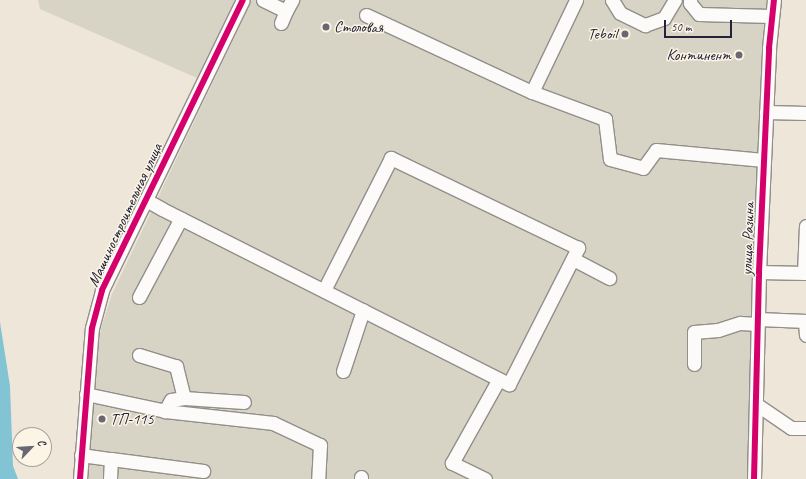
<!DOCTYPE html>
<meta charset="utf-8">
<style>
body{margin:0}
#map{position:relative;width:806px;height:479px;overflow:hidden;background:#eee6d8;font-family:Caveat,sans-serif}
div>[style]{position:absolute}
.industrial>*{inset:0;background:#d7d4c6}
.water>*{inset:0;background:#82c4d4}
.roads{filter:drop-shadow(1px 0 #928e8a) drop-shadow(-1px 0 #928e8a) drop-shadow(0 1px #928e8a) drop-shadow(0 -1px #928e8a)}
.minor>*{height:13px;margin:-6.5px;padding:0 6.5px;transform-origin:6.5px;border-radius:6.5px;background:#fcfbf9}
.cycleway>*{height:6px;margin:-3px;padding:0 3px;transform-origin:3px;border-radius:3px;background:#d6006c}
.dots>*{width:11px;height:11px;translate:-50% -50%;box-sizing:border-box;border:2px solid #fcf5e5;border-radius:50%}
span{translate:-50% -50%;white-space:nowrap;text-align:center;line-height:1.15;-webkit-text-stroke:3px #fcf5e5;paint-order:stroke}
.poi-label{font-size:16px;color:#22223b}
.left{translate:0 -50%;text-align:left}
.right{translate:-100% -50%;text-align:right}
.street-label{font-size:16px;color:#22223b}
.north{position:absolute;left:12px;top:427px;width:40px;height:40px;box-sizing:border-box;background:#fcf5e5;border:1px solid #a5a1a1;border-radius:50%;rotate:65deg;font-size:11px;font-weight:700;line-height:16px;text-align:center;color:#22223b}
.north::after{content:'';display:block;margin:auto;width:14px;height:18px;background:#696772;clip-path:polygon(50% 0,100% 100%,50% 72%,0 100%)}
.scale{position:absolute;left:664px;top:20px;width:68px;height:18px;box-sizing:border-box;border:2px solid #22223b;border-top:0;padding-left:5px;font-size:12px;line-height:14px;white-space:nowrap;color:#22223b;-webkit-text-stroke:3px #fcf5e5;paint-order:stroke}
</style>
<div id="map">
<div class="industrial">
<div style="clip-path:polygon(38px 0,235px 0,197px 78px,40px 9px)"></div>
<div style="clip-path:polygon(252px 0,767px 0,747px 479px,85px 479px,92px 386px,101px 328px,112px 294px)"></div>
</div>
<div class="water">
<div style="clip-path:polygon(0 322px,10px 386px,13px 466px,18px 479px,0 479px)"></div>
</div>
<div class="roads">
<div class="minor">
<div style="left:263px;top:0;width:25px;rotate:26deg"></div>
<div style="left:286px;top:11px;width:13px;rotate:113deg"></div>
<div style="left:612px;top:0;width:15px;rotate:58deg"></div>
<div style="left:620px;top:13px;width:28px;rotate:26deg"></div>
<div style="left:645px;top:25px;width:20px;rotate:-20deg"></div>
<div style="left:664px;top:18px;width:21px;rotate:-59deg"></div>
<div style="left:690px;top:0;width:3px;rotate:90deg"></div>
<div style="left:690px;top:3px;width:14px;rotate:51deg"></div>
<div style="left:699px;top:14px;width:72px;rotate:1.6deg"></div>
<div style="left:286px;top:11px;width:13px;rotate:-61deg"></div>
<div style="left:366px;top:15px;width:183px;rotate:24.9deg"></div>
<div style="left:532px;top:92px;width:78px;rotate:20.3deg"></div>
<div style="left:605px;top:119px;width:40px;rotate:82.9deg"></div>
<div style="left:610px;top:159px;width:34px;rotate:15deg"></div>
<div style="left:643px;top:168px;width:22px;rotate:-54deg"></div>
<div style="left:656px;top:150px;width:108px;rotate:5.3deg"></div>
<div style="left:532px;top:92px;width:102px;rotate:-64.4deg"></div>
<div style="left:766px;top:112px;width:40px;rotate:1.4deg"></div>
<div style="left:146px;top:200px;width:18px;rotate:29deg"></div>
<div style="left:162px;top:209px;width:389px;rotate:26.8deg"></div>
<div style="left:509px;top:384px;width:153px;rotate:-63.1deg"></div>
<div style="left:578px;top:248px;width:208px;rotate:-154.3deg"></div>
<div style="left:391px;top:158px;width:148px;rotate:116.9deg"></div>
<div style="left:573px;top:259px;width:41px;rotate:27.8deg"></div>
<div style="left:759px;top:272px;width:47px;rotate:1.2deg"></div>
<div style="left:804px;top:273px;width:47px;rotate:-87.6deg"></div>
<div style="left:139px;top:297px;width:89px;rotate:-62deg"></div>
<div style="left:758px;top:319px;width:48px;rotate:2.4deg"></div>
<div style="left:805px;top:321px;width:14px;rotate:86deg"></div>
<div style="left:139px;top:355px;width:39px;rotate:17deg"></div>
<div style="left:176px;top:366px;width:33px;rotate:76deg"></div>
<div style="left:184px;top:398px;width:13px;rotate:171deg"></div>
<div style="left:171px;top:400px;width:13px;rotate:119deg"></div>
<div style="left:694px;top:364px;width:32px;rotate:-90deg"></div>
<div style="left:694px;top:332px;width:24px;rotate:-5deg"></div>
<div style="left:718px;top:330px;width:23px;rotate:-18deg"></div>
<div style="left:740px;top:323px;width:18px;rotate:3deg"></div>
<div style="left:343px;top:371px;width:64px;rotate:-71.8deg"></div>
<div style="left:86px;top:394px;width:81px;rotate:12.1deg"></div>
<div style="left:165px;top:411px;width:109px;rotate:6.3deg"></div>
<div style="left:273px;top:423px;width:52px;rotate:25.1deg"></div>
<div style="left:320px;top:445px;width:34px;rotate:93deg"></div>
<div style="left:184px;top:398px;width:60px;rotate:3.8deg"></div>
<div style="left:756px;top:404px;width:42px;rotate:34.4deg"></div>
<div style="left:791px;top:428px;width:15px"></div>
<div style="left:81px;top:455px;width:30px;rotate:8deg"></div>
<div style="left:111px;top:459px;width:20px;rotate:93deg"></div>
<div style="left:111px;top:459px;width:93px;rotate:7.4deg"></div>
<div style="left:80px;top:479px;width:151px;rotate:-85.5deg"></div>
<div style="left:92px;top:328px;width:39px;rotate:-75deg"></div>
<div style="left:102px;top:290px;width:322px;rotate:-64.1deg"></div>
<div style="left:361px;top:479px;width:2px;rotate:-90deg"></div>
<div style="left:485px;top:479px;width:37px;rotate:-154deg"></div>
<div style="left:452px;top:463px;width:96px;rotate:-60.8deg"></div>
<div style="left:754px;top:479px;width:207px;rotate:-88.6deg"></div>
<div style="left:759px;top:272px;width:224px;rotate:-87.4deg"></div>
<div style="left:769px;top:48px;width:48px;rotate:-84.1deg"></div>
</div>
</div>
<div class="cycleway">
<div style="left:80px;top:479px;width:151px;rotate:-85.5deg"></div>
<div style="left:92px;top:328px;width:39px;rotate:-75deg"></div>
<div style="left:102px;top:290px;width:322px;rotate:-64.1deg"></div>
<div style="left:754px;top:479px;width:207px;rotate:-88.6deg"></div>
<div style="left:759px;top:272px;width:224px;rotate:-87.4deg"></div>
<div style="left:769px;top:48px;width:48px;rotate:-84.1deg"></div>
</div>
<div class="dots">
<div style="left:326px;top:27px;background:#696772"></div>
<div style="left:625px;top:34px;background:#696772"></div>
<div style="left:739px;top:55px;background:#696772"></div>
<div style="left:102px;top:419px;background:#696772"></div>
</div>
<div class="poi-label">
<span class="left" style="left:334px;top:27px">Столовая</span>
<span class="right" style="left:617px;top:34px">Teboil</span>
<span class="right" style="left:731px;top:55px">Континент</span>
<span class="left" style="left:110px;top:419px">ТП-115</span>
</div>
<div class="street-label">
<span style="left:125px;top:215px;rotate:-65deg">Машиностроительная улица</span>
<span style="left:748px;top:239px;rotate:-88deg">улица Разина</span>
</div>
<div class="north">С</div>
<div class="scale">50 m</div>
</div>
